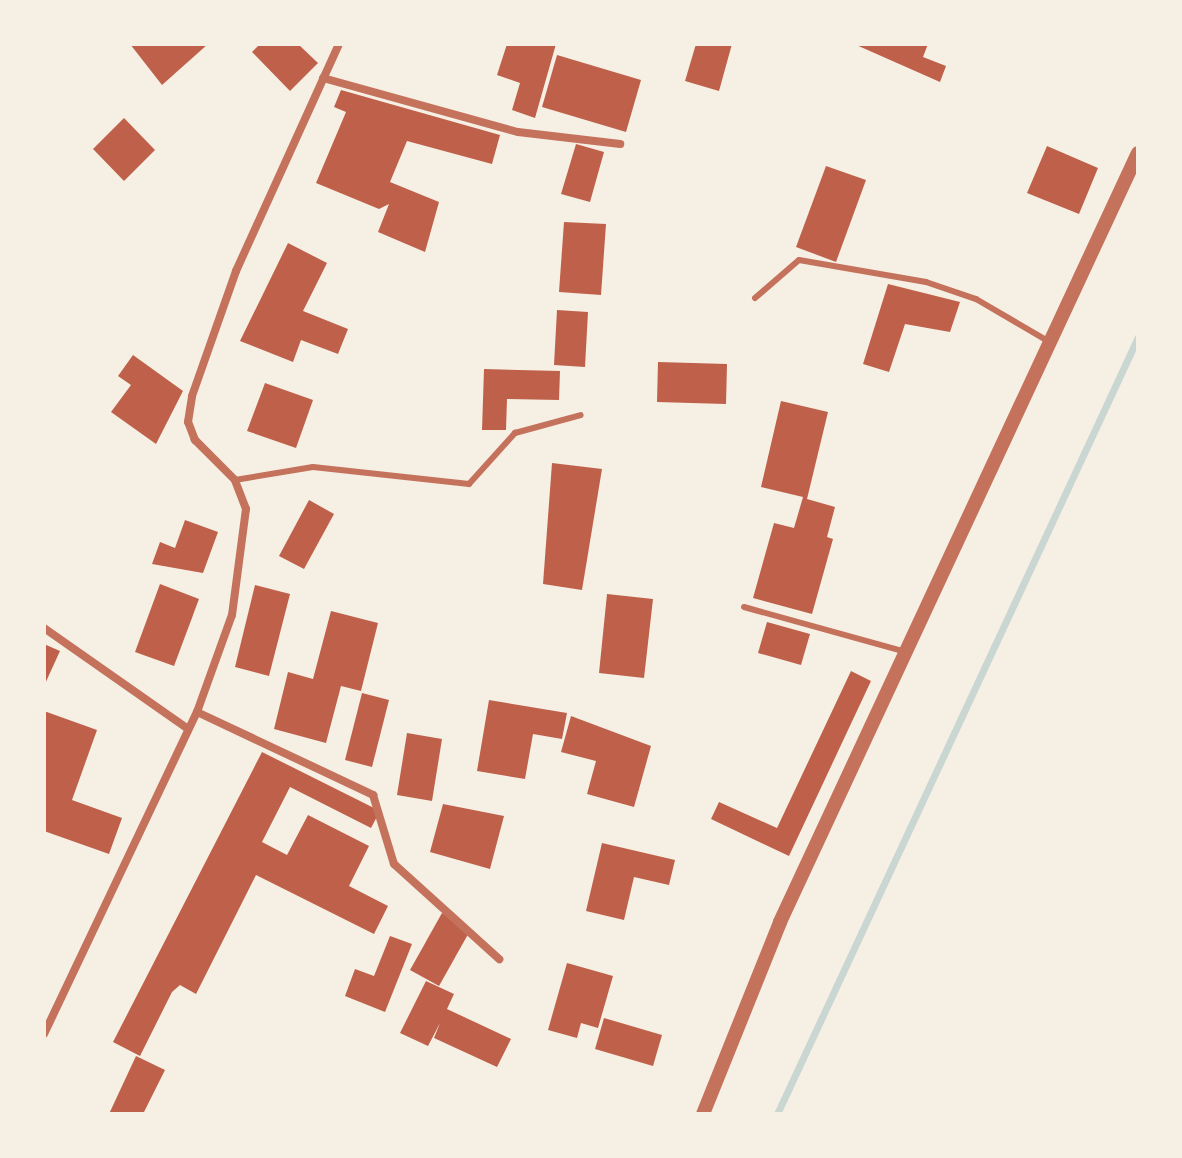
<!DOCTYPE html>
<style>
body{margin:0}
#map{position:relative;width:1182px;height:1158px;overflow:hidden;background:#f6efe4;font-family:"Libre Baskerville",serif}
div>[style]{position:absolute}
.stream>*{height:7px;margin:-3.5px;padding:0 3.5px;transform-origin:3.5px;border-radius:3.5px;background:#c9d6d2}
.building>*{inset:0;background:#bf614a}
.service>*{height:6px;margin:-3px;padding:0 3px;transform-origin:3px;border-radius:3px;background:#c5725c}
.minor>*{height:8px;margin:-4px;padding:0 4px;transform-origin:4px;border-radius:4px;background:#c5725c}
.tertiary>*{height:14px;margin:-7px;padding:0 7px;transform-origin:7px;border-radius:7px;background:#c5725c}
span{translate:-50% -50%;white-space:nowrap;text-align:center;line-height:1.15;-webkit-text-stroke:8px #f6efe4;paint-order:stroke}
.frame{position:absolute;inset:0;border:46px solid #f6efe4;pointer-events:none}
</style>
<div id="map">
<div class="stream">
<div style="left:777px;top:1114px;width:857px;rotate:-65.08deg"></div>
</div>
<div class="building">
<div style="clip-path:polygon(130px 44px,208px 44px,162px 85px)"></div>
<div style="clip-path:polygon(260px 44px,298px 44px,318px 63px,290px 91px,252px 52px)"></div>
<div style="clip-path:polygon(507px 44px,556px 44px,535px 118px,512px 110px,520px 83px,497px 75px)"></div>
<div style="clip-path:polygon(696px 44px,732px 44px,719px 91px,685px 81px)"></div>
<div style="clip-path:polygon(854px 44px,928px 44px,923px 57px,946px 66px,940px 82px)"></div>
<div style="clip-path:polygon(557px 55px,641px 80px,626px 132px,542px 107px)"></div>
<div style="clip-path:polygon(341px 90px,500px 135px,492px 164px,407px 141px,390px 182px,439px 202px,425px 252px,378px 232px,389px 204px,379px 209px,316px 183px,346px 112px,334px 107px)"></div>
<div style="clip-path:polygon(124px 118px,155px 150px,124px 181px,93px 149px)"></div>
<div style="clip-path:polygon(576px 144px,604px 152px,590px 202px,561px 194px)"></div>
<div style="clip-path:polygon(1047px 146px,1098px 168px,1079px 214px,1027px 193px)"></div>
<div style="clip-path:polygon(826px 166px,866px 180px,836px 262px,796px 247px)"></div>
<div style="clip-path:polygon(564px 222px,606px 224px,601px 295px,559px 292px)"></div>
<div style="clip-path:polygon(288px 243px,327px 263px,303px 311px,348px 329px,338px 354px,301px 340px,293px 362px,240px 341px)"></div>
<div style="clip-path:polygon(888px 284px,960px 302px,950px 332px,905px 324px,889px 372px,863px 364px)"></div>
<div style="clip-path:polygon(557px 310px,588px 312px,585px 367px,554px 365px)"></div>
<div style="clip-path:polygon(133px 355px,183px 391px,156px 444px,111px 412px,131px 385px,118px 376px)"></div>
<div style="clip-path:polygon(658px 362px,727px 364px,726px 404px,657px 402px)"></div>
<div style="clip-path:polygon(484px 369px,560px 371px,559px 400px,507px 399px,506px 430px,482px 430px)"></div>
<div style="clip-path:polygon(265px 383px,313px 400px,296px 448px,247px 431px)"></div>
<div style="clip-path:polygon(781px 401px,828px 412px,807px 499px,835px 507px,827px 537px,833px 539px,812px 614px,753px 598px,774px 523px,794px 528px,803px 497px,761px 487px)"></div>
<div style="clip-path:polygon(552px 463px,602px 469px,582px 590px,543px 584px)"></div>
<div style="clip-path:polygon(309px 500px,334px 514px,304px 569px,279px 556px)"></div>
<div style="clip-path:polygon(185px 520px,218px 532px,203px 573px,152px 564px,160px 542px,175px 548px)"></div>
<div style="clip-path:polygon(160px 584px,199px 599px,174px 666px,135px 652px)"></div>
<div style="clip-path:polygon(255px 585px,290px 594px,269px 676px,235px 667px)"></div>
<div style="clip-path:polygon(607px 594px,653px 599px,644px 678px,599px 673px)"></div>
<div style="clip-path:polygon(331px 611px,378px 623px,361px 691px,341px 686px,326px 743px,274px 729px,288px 672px,313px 679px)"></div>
<div style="clip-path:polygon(767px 622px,810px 634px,801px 665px,758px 653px)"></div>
<div style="clip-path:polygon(44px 644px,60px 651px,44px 686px)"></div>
<div style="clip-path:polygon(851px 671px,871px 681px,789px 856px,711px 819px,719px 802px,777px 828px)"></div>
<div style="clip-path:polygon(362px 693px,389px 700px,372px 767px,345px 760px)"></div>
<div style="clip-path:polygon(489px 700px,567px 713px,562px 739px,533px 734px,525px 779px,477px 771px)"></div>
<div style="clip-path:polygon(44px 711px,97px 730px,72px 800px,122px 818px,109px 854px,44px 831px)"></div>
<div style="clip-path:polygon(571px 716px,651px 746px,634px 807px,587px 794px,596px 761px,561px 752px)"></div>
<div style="clip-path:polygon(407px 733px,442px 739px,432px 801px,397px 795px)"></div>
<div style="clip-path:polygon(262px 752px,380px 811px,371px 828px,290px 787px,262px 842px,287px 855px,308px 815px,369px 846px,349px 886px,388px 906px,374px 934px,256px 875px,196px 994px,180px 985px,172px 992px,140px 1056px,113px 1042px)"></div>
<div style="clip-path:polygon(443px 804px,504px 816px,490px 869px,430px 852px)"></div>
<div style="clip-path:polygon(602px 843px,675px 860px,669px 885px,634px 877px,624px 920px,586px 911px)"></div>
<div style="clip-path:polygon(442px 913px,471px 929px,439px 986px,410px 970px)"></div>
<div style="clip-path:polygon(390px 936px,412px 944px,385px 1012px,345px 996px,355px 969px,374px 976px)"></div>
<div style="clip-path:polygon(567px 963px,613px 976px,598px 1028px,581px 1023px,577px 1038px,548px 1030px)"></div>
<div style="clip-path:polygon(426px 981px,454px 994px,447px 1009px,511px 1039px,497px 1067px,434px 1038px,440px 1023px,428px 1046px,400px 1033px)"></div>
<div style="clip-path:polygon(604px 1018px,662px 1035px,653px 1066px,595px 1049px)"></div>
<div style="clip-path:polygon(136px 1056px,165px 1070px,143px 1114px,109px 1114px)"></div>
</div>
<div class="service">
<div style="left:755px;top:298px;width:58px;rotate:-40.8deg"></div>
<div style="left:799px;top:260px;width:129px;rotate:9.8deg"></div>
<div style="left:926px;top:282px;width:53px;rotate:18.8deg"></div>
<div style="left:976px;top:299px;width:83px;rotate:30.3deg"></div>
<div style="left:235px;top:480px;width:79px;rotate:-9.5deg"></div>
<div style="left:313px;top:467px;width:157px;rotate:6.2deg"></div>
<div style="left:469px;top:484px;width:69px;rotate:-48deg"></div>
<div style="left:515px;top:433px;width:68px;rotate:-15.3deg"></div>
<div style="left:744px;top:607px;width:165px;rotate:15.5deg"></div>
</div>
<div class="minor">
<div style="left:323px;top:78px;width:202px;rotate:15.5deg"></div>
<div style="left:518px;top:132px;width:103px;rotate:6.7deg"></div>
<div style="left:44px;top:628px;width:176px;rotate:35deg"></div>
<div style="left:197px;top:712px;width:195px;rotate:25.2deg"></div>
<div style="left:373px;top:795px;width:72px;rotate:73.1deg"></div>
<div style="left:394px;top:864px;width:142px;rotate:42.1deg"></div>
<div style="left:44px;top:1034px;width:357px;rotate:-64.6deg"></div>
<div style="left:197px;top:712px;width:103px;rotate:-70.2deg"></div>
<div style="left:232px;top:615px;width:107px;rotate:-82.5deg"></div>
<div style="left:246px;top:509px;width:31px;rotate:-111deg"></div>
<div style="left:235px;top:480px;width:57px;rotate:-135deg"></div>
<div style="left:195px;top:440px;width:19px;rotate:-111deg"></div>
<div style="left:188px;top:422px;width:26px;rotate:-81deg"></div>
<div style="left:192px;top:396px;width:133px;rotate:-70.6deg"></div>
<div style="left:236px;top:271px;width:249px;rotate:-65.6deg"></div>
</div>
<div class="tertiary">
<div style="left:703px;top:1114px;width:207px;rotate:-68.1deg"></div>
<div style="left:780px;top:922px;width:848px;rotate:-65.04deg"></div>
</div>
<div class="frame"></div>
</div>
